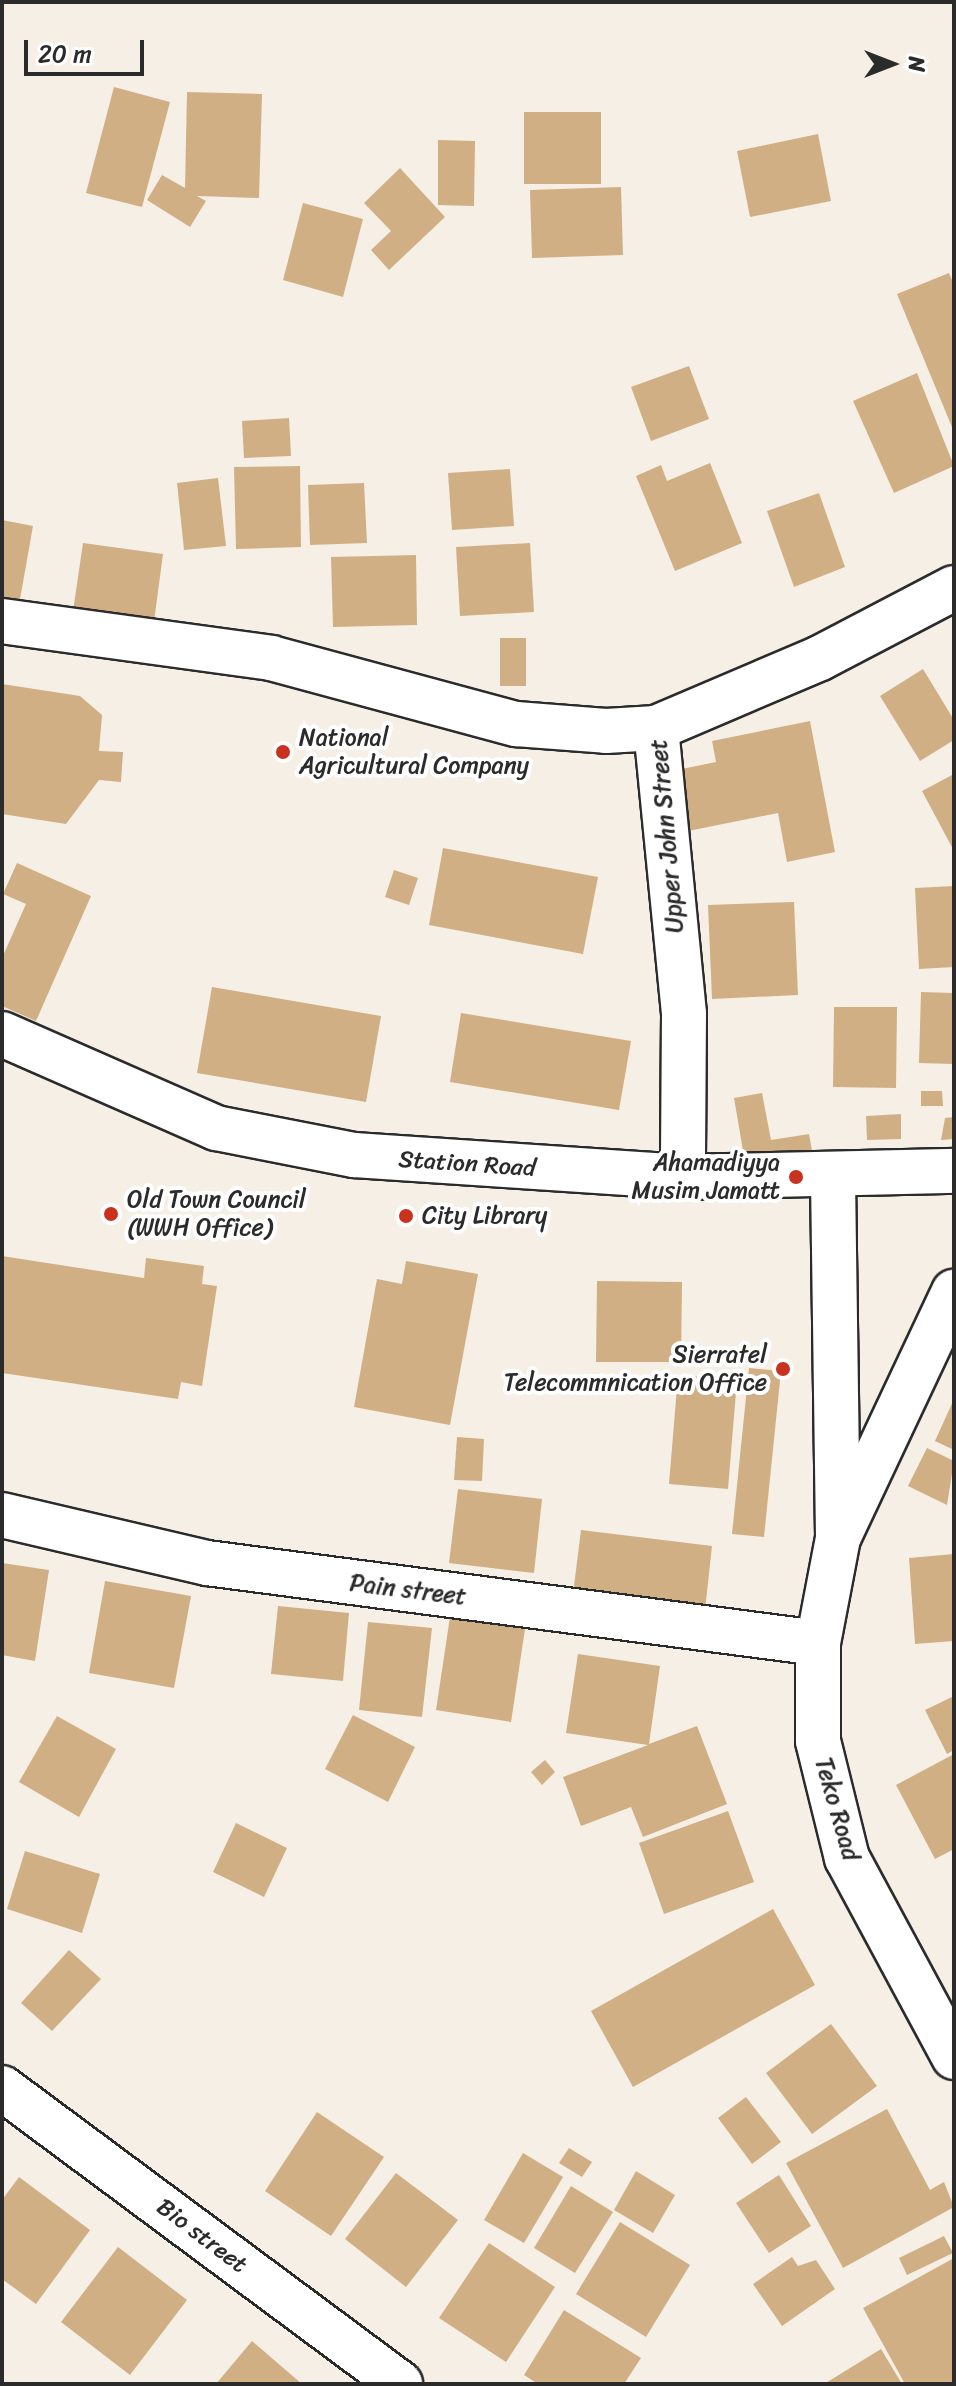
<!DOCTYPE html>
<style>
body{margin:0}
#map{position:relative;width:956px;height:2386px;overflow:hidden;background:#f6efe6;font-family:Sriracha,sans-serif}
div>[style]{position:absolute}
.building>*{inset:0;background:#d1af84}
.roads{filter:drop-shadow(2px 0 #2b2b2b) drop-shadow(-2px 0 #2b2b2b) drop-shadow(0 2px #2b2b2b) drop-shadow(0 -2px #2b2b2b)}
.minor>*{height:44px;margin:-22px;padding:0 22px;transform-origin:22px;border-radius:22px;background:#fff}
.tertiary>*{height:44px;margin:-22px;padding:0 22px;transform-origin:22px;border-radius:22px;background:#fff}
.secondary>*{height:44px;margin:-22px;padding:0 22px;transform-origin:22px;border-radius:22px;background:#fff}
.dots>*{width:22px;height:22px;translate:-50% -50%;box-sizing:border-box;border:4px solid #fff;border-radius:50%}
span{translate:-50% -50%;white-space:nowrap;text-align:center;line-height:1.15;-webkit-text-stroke:8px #fff;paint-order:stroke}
.poi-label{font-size:24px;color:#2b2b2b}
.left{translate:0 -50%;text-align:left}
.right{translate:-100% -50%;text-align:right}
.street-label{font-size:24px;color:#2b2b2b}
.frame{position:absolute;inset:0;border:4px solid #2b2b2b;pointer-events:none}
.north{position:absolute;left:852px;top:24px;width:80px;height:80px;-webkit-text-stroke:6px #fff;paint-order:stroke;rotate:90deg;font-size:22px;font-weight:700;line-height:32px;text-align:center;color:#2b2b2b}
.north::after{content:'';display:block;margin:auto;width:28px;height:36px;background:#2b2b2b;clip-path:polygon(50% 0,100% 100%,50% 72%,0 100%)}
.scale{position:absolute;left:24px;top:40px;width:120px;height:36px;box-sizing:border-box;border:4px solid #2b2b2b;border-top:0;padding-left:10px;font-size:24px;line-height:28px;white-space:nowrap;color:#2b2b2b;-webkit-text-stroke:6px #fff;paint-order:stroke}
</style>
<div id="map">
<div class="building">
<div style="clip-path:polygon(114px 87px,170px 102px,142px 207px,86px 193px)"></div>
<div style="clip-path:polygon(187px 92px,262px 94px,259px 198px,197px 196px,206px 201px,190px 227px,147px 200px,162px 175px,185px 188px)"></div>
<div style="clip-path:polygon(524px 112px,601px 112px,601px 184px,524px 184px)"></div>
<div style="clip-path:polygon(818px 134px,831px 201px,750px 217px,737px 151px)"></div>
<div style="clip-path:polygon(438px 140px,475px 141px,474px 206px,438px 205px)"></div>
<div style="clip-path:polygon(400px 168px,445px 217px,389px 270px,371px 250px,391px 231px,364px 203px)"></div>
<div style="clip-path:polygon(621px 187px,623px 255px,532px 258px,530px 190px)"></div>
<div style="clip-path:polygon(303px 203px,363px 219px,343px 297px,283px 280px)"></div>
<div style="clip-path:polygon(949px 273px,954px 285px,954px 432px,897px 294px)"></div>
<div style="clip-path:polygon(689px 366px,709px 419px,651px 441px,631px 387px)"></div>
<div style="clip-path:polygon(917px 373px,954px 466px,894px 493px,853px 401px)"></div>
<div style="clip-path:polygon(289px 418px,291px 456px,244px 458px,242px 421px)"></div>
<div style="clip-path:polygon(710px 463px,742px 543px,675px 571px,636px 476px,661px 465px,667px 481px)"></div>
<div style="clip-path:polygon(300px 466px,301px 547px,236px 549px,234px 467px)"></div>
<div style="clip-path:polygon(510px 469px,514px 526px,452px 530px,448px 473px)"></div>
<div style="clip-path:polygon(218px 478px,226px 546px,184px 550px,177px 483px)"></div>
<div style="clip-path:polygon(364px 483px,367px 543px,310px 545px,308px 485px)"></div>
<div style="clip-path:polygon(819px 493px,845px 567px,794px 587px,767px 511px)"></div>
<div style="clip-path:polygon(2px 520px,33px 526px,17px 616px,2px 613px)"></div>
<div style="clip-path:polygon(83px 543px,163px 554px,153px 629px,72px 618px)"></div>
<div style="clip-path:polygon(530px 543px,534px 612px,460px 616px,456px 547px)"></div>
<div style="clip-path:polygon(416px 555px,417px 625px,333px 627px,331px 557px)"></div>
<div style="clip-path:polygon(500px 638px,526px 638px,526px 686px,500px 686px)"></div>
<div style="clip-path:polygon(923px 669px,954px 720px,954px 740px,920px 761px,880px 696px)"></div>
<div style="clip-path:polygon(2px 684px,80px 696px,102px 715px,99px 751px,123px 752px,121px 782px,99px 780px,66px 824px,2px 814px)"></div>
<div style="clip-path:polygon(810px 721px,835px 852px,787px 862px,778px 813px,688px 831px,677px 770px,716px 762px,712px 741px)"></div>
<div style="clip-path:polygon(954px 774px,954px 851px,922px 791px)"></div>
<div style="clip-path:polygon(443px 848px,598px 877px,583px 954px,429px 925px)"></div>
<div style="clip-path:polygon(17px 863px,91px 896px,36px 1021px,2px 1006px,2px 958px,26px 904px,3px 894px)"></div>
<div style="clip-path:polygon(394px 870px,418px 878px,409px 905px,385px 897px)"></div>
<div style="clip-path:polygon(954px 886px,954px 967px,919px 969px,915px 888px)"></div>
<div style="clip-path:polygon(794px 902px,798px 995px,712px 999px,708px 905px)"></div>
<div style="clip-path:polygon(212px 987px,381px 1016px,366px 1102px,197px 1073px)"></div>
<div style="clip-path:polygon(921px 992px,954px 993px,954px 1064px,919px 1063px)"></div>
<div style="clip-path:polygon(834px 1007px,897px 1007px,896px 1088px,833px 1087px)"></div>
<div style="clip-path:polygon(461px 1013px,631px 1041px,619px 1110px,450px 1082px)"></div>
<div style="clip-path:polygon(921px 1091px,942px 1091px,943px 1106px,921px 1106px)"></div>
<div style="clip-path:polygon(762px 1093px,771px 1140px,809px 1134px,813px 1156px,746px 1168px,734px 1098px)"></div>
<div style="clip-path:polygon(901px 1114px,901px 1139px,867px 1140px,866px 1116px)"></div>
<div style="clip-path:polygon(954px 1117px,954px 1139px,941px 1140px,945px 1118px)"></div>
<div style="clip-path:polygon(2px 1256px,144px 1278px,146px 1258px,204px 1266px,202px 1284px,217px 1286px,202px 1386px,181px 1382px,178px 1399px,2px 1373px)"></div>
<div style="clip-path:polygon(406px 1261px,478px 1274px,450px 1425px,354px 1407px,377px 1279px,402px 1284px)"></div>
<div style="clip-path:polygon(597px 1281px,682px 1282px,681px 1362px,596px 1362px)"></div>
<div style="clip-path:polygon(749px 1368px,781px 1371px,764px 1537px,732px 1534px)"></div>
<div style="clip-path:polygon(678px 1375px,737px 1380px,728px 1489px,669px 1484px)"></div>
<div style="clip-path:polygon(954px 1399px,954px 1450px,935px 1441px)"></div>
<div style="clip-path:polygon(457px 1437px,484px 1439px,482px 1481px,454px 1480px)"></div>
<div style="clip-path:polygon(927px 1448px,954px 1461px,947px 1505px,908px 1486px)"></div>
<div style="clip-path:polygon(458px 1489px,542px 1499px,534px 1573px,449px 1563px)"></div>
<div style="clip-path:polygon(581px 1530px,712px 1546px,705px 1610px,573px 1594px)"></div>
<div style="clip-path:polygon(954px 1554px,954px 1641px,915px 1644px,909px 1558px)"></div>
<div style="clip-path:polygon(2px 1563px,49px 1570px,35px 1661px,2px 1655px)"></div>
<div style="clip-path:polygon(105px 1581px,191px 1596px,174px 1688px,89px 1673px)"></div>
<div style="clip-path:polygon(278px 1606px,349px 1613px,343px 1681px,271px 1674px)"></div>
<div style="clip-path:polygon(450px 1617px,525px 1629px,511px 1722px,436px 1710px)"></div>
<div style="clip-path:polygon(368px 1622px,432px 1628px,422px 1717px,359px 1710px)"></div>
<div style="clip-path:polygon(578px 1654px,660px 1666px,649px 1744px,697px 1726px,727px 1804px,643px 1837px,631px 1807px,581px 1826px,563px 1777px,648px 1745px,566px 1733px)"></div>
<div style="clip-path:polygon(954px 1696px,954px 1750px,947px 1754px,925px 1710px)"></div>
<div style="clip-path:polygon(353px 1715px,415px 1747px,388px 1802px,325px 1769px)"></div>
<div style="clip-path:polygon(57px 1716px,116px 1749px,79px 1817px,19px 1782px)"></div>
<div style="clip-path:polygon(954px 1754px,954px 1849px,935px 1859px,896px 1785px)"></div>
<div style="clip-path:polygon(545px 1760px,555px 1772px,542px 1785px,531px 1772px)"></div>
<div style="clip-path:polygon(728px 1811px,754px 1882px,664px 1914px,639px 1843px)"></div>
<div style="clip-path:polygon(236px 1823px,287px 1848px,264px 1897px,213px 1872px)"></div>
<div style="clip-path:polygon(25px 1851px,100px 1874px,82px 1933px,7px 1909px)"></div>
<div style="clip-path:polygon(773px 1909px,815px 1985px,633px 2087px,591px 2011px)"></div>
<div style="clip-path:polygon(69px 1950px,101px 1979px,52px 2031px,21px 2003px)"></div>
<div style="clip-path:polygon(831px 2024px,877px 2086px,812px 2134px,766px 2073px)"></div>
<div style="clip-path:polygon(746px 2097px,781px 2142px,752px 2164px,718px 2118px)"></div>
<div style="clip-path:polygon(887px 2109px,930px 2190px,944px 2182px,954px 2207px,843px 2268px,786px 2163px)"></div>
<div style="clip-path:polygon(317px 2112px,384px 2157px,331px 2236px,265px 2191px)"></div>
<div style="clip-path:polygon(569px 2148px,592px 2162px,582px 2177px,559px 2163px)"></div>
<div style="clip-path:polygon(523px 2153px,563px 2177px,524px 2243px,484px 2220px)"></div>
<div style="clip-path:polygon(636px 2171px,675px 2195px,653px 2233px,614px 2210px)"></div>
<div style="clip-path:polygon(396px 2173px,458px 2220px,406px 2287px,345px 2239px)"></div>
<div style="clip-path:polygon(779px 2175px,811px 2226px,769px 2253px,736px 2203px)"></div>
<div style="clip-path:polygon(19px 2177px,90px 2230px,36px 2304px,2px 2279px,2px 2200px)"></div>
<div style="clip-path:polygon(571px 2186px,613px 2212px,575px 2273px,534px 2248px)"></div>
<div style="clip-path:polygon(620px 2222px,690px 2265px,646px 2337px,576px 2294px)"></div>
<div style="clip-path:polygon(944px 2236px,953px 2253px,907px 2275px,899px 2258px)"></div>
<div style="clip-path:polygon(489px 2243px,555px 2287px,506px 2362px,439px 2318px)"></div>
<div style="clip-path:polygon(118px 2247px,187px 2300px,130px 2375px,61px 2322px)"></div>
<div style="clip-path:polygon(792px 2257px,798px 2266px,816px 2260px,835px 2289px,782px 2326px,753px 2284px)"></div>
<div style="clip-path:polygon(954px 2258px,954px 2383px,905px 2384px,863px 2308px)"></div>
<div style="clip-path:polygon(564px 2310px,641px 2358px,624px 2384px,538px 2384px,524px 2375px)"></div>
<div style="clip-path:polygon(252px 2341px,302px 2384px,216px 2384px)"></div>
<div style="clip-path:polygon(881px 2349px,902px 2384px,824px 2384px)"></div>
</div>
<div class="roads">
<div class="minor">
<div style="left:2px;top:621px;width:272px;rotate:7.8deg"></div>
<div style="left:271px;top:658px;width:254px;rotate:15.1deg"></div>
<div style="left:516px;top:724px;width:90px;rotate:4.4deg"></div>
<div style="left:606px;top:731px;width:50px;rotate:-3.4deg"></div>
<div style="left:656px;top:728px;width:178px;rotate:-23.1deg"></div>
<div style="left:820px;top:658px;width:151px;rotate:-27.6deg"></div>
<div style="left:656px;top:728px;width:287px;rotate:84.4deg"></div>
<div style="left:684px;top:1014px;width:163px;rotate:90.4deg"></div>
<div style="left:2px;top:1515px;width:211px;rotate:13.2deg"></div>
<div style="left:207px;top:1563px;width:616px;rotate:7.46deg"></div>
<div style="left:2px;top:2088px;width:496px;rotate:36.6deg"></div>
</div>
<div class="tertiary">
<div style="left:833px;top:1178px;width:360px;rotate:89.2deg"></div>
<div style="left:838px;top:1538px;width:107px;rotate:100.8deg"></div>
<div style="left:818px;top:1643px;width:98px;rotate:90deg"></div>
<div style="left:818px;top:1741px;width:121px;rotate:76.1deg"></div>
<div style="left:847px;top:1858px;width:226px;rotate:61.7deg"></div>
<div style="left:839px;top:1536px;width:270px;rotate:-64.8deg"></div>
</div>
<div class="secondary">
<div style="left:2px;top:1034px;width:234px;rotate:23.7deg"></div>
<div style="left:216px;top:1128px;width:141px;rotate:11.1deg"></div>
<div style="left:354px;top:1155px;width:330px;rotate:3.8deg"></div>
<div style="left:683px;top:1177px;width:271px;rotate:-1.3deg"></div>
</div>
</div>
<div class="dots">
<div style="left:283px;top:752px;background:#c8321e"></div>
<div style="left:796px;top:1177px;background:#c8321e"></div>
<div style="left:111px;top:1214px;background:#c8321e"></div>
<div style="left:406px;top:1216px;background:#c8321e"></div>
<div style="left:783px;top:1369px;background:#c8321e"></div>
</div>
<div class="poi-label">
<span class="left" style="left:299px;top:752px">National<br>Agricultural Company</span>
<span class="right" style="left:780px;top:1177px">Ahamadiyya<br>Musim Jamatt</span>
<span class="left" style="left:127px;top:1214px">Old Town Council<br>(WWH Office)</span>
<span class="left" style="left:422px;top:1216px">City Library</span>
<span class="right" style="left:767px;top:1369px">Sierratel<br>Telecommnication Office</span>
</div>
<div class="street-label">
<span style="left:667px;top:836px;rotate:-95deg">Upper John Street</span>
<span style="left:467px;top:1164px;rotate:4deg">Station Road</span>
<span style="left:408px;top:1590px;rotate:7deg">Pain street</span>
<span style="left:837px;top:1809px;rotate:74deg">Teko Road</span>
<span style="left:202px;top:2236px;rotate:37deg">Bio street</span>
</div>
<div class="frame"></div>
<div class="north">N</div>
<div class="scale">20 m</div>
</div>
